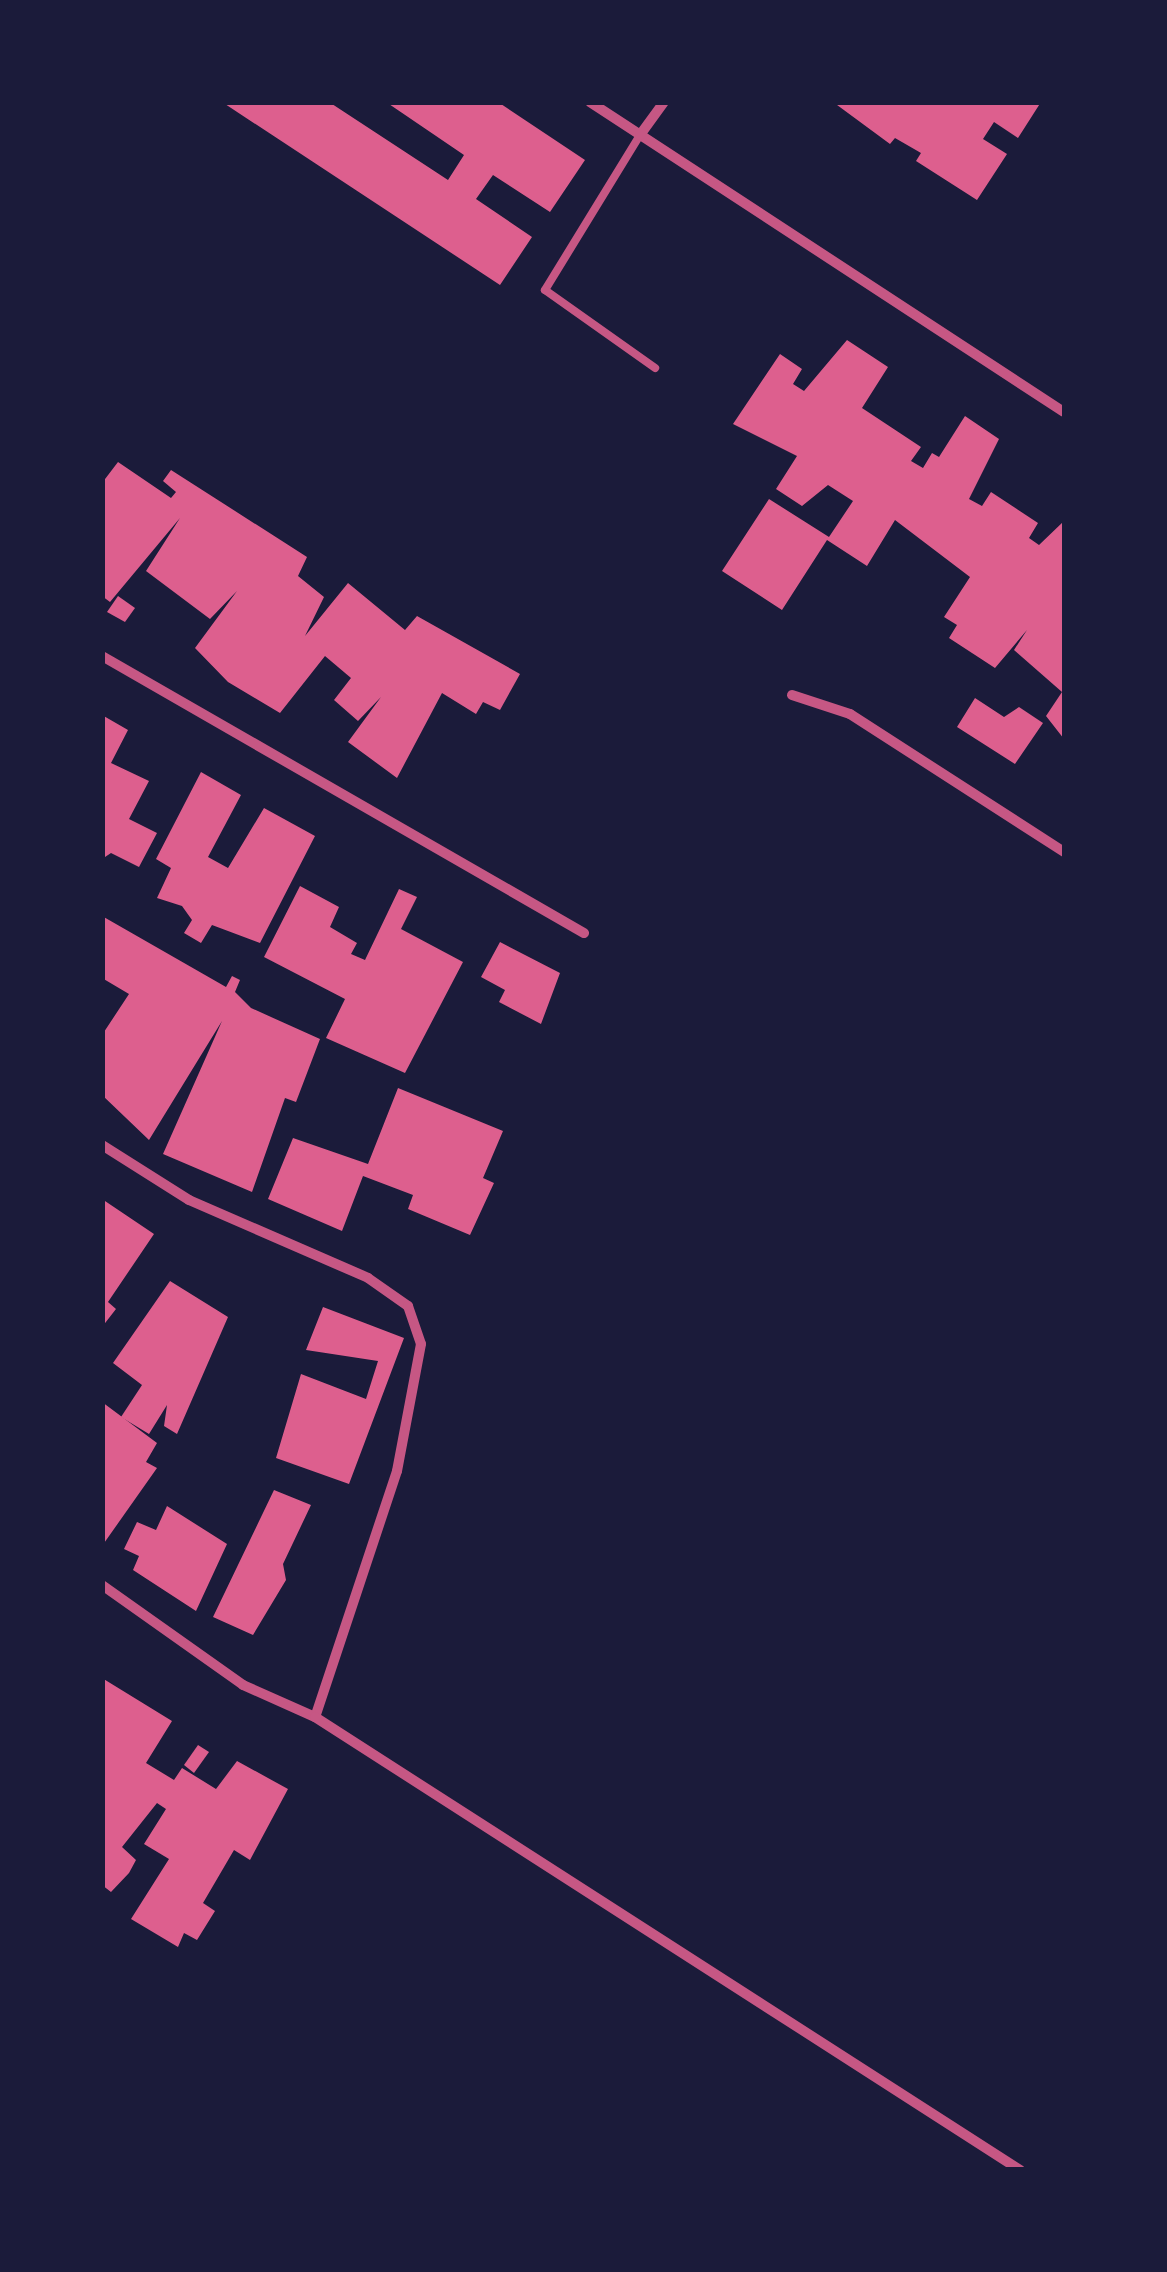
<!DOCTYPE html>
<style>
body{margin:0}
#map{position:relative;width:1167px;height:2272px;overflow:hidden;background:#1b1b3a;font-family:"PT Sans",sans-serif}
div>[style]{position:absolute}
.building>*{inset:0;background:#dd5f8e}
.service>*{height:8px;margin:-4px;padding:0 4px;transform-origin:4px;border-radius:4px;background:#c65784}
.minor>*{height:10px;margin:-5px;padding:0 5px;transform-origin:5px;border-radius:5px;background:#c65784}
span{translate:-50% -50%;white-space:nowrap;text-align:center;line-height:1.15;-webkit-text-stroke:10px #1b1b3a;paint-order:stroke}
.frame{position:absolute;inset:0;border:105px solid #1b1b3a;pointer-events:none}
</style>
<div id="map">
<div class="building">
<div style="clip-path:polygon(222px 102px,329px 102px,448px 180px,464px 155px,386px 102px,498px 102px,585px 160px,550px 212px,493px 175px,476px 199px,532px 237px,500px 285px)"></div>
<div style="clip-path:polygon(833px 102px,1041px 102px,1018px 138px,994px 122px,983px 139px,1007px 154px,977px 200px,916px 161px,921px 153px,895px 138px,890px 144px)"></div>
<div style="clip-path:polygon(847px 340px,888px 367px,862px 408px,921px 447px,911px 461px,923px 468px,932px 453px,939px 457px,965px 416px,999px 439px,969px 499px,982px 506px,991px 492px,1038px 523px,1029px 538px,1039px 545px,1064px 521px,1064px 739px,1046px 716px,1062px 692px,1014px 650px,1027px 630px,995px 668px,949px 638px,957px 625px,944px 617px,970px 577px,895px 520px,867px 566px,827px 540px,782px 610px,722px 571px,769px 499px,829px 537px,853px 501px,828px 485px,802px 506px,776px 489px,797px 456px,733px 424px,780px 354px,802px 369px,793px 384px,804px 391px)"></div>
<div style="clip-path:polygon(118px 462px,171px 498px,176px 492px,163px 481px,171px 470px,307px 557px,298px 576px,324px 597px,305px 636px,348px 583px,405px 630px,417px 616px,520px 674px,500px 710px,483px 702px,476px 714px,442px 693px,397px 778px,348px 742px,381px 697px,358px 721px,334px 700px,351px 678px,325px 656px,280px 713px,228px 682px,195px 648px,237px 591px,210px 619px,146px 571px,180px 518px,110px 602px,102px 596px,102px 483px)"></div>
<div style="clip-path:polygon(118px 596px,135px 608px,125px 622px,107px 612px)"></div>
<div style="clip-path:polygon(975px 698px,1004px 717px,1019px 707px,1043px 723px,1015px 764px,957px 727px)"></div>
<div style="clip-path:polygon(102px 715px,128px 730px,111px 763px,149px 781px,129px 819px,157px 833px,139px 867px,111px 853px,102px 859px)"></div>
<div style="clip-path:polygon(201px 772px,241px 795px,208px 857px,228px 868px,264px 808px,315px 836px,260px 943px,212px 925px,201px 943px,184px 933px,192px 920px,182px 906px,157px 898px,171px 868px,156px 859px)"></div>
<div style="clip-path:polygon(300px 886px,339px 907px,330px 927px,357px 943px,351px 954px,365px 960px,399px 889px,417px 897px,401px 929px,463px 962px,405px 1073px,326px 1038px,345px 999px,264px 957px)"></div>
<div style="clip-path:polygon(102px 916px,226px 987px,232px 976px,240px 980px,235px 992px,251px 1008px,320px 1039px,296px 1102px,285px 1098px,252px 1192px,163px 1154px,222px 1021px,149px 1140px,102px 1095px,102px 1035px,129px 994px,102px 978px)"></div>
<div style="clip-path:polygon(500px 942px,560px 973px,541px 1024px,499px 1002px,505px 990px,481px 977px)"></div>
<div style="clip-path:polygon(398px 1088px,503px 1131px,483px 1178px,494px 1183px,470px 1235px,408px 1209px,413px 1195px,363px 1176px,342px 1231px,268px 1199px,293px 1138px,368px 1164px)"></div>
<div style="clip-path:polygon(102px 1199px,154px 1234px,108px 1302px,116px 1309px,102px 1327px)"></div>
<div style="clip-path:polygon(170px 1281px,228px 1317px,177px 1434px,164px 1426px,167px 1405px,149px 1434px,121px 1417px,142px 1385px,113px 1363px)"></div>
<div style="clip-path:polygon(323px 1307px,404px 1338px,349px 1484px,276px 1458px,301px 1374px,366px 1399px,378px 1361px,306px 1350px)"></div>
<div style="clip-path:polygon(102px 1402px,157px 1443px,146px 1462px,157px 1468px,102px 1546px)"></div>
<div style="clip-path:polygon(274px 1490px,311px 1505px,283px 1564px,286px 1580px,253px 1635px,213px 1617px)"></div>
<div style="clip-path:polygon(167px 1506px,227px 1544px,196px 1611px,133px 1570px,139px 1556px,124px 1549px,137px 1522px,156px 1530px)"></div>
<div style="clip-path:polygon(102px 1678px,172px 1721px,146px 1763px,174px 1780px,182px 1768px,216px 1789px,237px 1761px,288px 1789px,250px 1860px,234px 1850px,203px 1903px,215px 1911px,197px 1940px,184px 1933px,178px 1947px,131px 1919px,169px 1859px,144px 1844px,166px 1809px,157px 1803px,122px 1847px,136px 1860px,129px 1873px,111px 1892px,102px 1885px)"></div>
<div style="clip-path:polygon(198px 1745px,209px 1752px,194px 1773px,184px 1765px)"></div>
</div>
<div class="service">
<div style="left:640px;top:135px;width:182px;rotate:121.5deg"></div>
<div style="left:545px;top:290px;width:135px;rotate:35.3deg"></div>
</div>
<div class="minor">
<div style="left:590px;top:102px;width:566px;rotate:33.19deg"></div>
<div style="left:640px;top:135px;width:41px;rotate:-54deg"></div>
<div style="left:102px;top:656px;width:556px;rotate:29.89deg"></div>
<div style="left:792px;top:695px;width:61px;rotate:18.1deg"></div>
<div style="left:850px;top:714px;width:255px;rotate:32.8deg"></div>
<div style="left:102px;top:1145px;width:103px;rotate:32.3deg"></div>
<div style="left:189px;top:1200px;width:195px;rotate:23.5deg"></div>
<div style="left:368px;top:1278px;width:49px;rotate:35deg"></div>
<div style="left:408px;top:1306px;width:40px;rotate:71.1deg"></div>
<div style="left:421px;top:1344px;width:129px;rotate:100.7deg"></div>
<div style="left:397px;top:1471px;width:259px;rotate:108.4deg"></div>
<div style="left:102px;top:1585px;width:173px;rotate:35.3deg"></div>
<div style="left:243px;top:1685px;width:79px;rotate:24deg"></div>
<div style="left:315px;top:1717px;width:838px;rotate:32.72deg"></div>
</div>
<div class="frame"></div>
</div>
